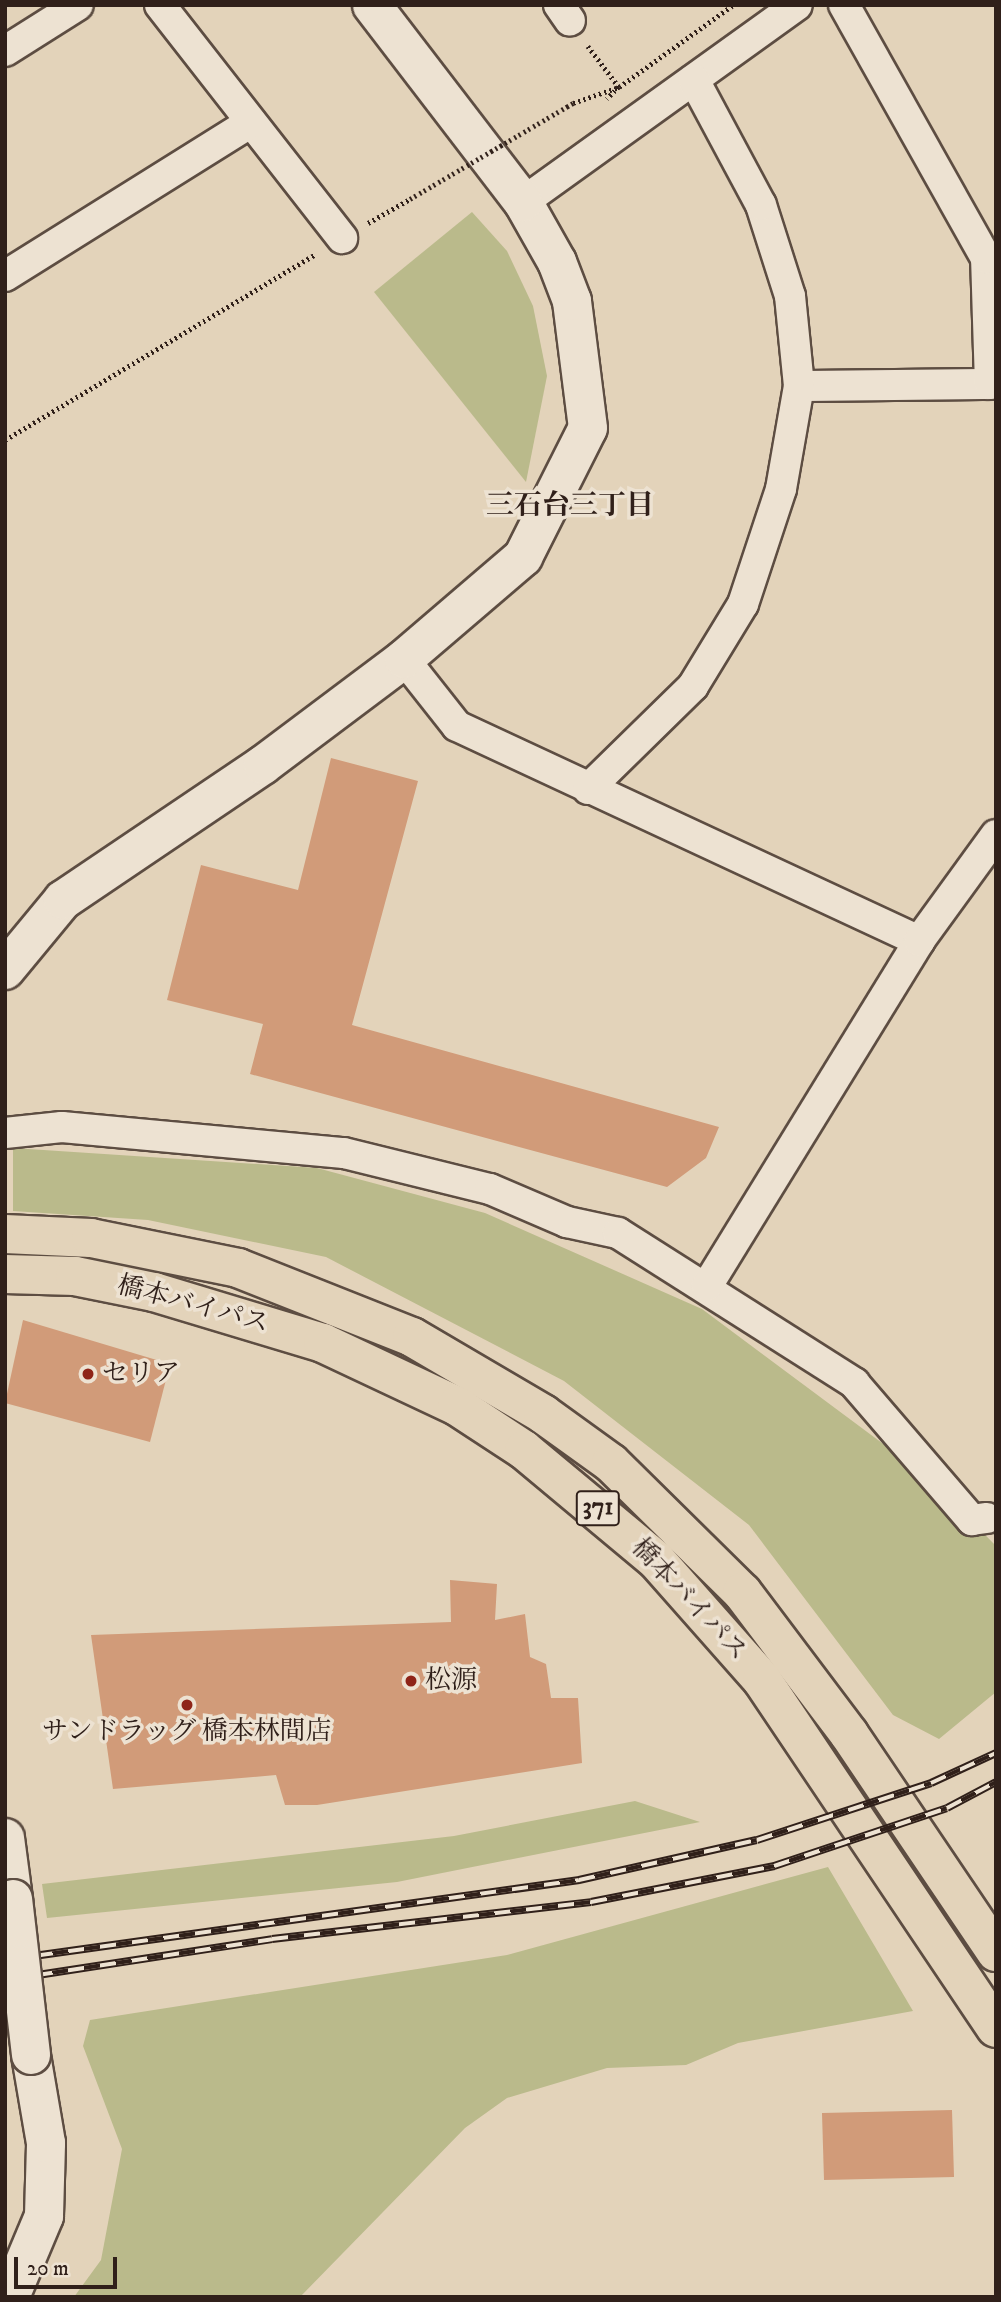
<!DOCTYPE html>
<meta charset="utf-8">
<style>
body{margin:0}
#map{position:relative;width:1001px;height:2302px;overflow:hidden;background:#e3d3ba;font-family:"IM FELL DW Pica","Noto Serif JP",serif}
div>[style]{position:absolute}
.green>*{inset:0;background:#baba8b}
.building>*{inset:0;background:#d19b79}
.path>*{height:4.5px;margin-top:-2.25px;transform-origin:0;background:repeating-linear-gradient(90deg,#30201a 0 2px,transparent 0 5.5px)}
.roads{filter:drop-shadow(2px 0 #5d4d42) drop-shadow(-2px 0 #5d4d42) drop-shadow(0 2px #5d4d42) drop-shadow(0 -2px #5d4d42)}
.minor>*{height:30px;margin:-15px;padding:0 15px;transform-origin:15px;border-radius:15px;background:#ede2d2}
.tertiary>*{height:38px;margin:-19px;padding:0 19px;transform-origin:19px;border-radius:19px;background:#ede2d2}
.trunk>*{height:38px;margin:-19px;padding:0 19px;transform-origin:19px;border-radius:19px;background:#e3d3ba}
.rail>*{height:8px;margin-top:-4px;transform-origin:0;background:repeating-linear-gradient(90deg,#ede2d2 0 16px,#30201a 0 32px);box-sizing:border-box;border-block:2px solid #30201a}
.path-bridge>*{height:4.5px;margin-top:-2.25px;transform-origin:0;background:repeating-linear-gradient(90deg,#30201a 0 2px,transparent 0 5.5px)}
.bridges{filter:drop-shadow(2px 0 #5d4d42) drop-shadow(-2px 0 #5d4d42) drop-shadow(0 2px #5d4d42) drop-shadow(0 -2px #5d4d42)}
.tertiary-bridge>*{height:38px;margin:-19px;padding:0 19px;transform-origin:19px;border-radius:19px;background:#ede2d2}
.dots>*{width:19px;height:19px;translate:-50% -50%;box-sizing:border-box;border:4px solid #ede2d2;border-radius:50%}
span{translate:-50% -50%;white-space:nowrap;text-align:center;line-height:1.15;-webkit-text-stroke:7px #ede2d2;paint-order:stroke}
.shield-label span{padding:2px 5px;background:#ede2d2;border:2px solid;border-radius:5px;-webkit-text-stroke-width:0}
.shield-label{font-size:24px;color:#30201a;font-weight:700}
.street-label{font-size:26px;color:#30201a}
.poi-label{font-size:26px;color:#30201a}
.left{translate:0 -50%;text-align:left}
.neighbourhood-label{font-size:28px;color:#30201a;font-weight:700}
.frame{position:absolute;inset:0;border:7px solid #30201a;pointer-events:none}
.scale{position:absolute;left:14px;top:2257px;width:103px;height:32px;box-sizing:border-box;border:4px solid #30201a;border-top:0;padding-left:9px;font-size:21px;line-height:24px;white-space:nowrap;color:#30201a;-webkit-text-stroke:5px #ede2d2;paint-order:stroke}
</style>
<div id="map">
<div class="green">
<div style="clip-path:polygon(472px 212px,507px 251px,533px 306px,547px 376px,526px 482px,374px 292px)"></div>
<div style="clip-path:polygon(13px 1148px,317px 1168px,485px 1213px,702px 1309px,929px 1478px,996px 1546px,996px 1692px,939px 1739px,893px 1715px,749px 1525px,564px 1381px,326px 1257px,148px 1220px,13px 1211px)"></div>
<div style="clip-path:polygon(635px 1801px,700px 1822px,397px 1882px,47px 1918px,42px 1884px,454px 1836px)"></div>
<div style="clip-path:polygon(828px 1867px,913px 2011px,738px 2043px,686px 2065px,607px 2068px,507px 2098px,465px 2128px,300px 2297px,74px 2297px,101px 2260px,122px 2149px,83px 2046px,90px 2020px,507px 1955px)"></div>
</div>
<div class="building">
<div style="clip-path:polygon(331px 758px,418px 781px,352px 1025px,719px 1127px,706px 1158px,667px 1187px,250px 1074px,263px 1024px,167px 1000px,201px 865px,298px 890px)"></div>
<div style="clip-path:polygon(23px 1320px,170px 1364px,150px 1442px,5px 1403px)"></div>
<div style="clip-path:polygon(450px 1580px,497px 1584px,495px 1620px,525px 1614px,530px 1657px,546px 1664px,551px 1698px,578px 1698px,582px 1763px,317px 1805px,285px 1805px,276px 1775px,113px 1789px,91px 1635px,451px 1622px)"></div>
<div style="clip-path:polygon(952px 2110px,954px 2177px,824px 2180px,822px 2113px)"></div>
</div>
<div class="path">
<div style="left:588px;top:46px;width:51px;rotate:52.9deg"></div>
<div style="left:619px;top:87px;width:17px;rotate:135deg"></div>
<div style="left:573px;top:103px;width:49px;rotate:-19.2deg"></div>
<div style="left:619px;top:87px;width:140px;rotate:-35.7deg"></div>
<div style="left:368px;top:223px;width:48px;rotate:-29.7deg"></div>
<div style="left:5px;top:440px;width:362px;rotate:-30.9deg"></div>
</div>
<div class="roads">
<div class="minor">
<div style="left:160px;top:5px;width:296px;rotate:52deg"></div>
<div style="left:559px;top:5px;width:19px;rotate:55deg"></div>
<div style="left:5px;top:51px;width:86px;rotate:-32.2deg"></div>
<div style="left:523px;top:202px;width:337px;rotate:-35.7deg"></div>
<div style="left:5px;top:276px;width:290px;rotate:-32deg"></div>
<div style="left:799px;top:386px;width:191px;rotate:-0.6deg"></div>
<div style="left:990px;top:384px;width:126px;rotate:-91.8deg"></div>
<div style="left:986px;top:258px;width:290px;rotate:-119.3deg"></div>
<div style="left:404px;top:659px;width:85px;rotate:51.7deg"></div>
<div style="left:457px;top:726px;width:510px;rotate:24.96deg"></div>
<div style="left:588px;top:789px;width:147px;rotate:-44.4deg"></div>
<div style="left:693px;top:686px;width:96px;rotate:-58.6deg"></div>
<div style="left:743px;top:604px;width:121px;rotate:-71.7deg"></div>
<div style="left:781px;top:489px;width:105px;rotate:-80.1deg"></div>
<div style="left:799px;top:386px;width:90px;rotate:-95.7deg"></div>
<div style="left:790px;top:296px;width:96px;rotate:-107.7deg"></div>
<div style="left:761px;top:205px;width:142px;rotate:-118.2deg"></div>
<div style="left:5px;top:1133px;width:57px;rotate:-6deg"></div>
<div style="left:62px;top:1127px;width:283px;rotate:5.3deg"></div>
<div style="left:344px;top:1153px;width:150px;rotate:13.9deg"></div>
<div style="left:490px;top:1189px;width:84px;rotate:23.2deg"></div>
<div style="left:567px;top:1222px;width:52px;rotate:12.2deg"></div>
<div style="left:618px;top:1233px;width:280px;rotate:32.4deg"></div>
<div style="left:854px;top:1383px;width:181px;rotate:49.3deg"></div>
<div style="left:972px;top:1520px;width:15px;rotate:-8deg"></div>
<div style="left:707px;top:1286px;width:405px;rotate:-58.4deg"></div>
<div style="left:919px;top:941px;width:131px;rotate:-54deg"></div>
</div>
<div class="tertiary">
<div style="left:5px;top:970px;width:91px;rotate:-50.4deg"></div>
<div style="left:63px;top:900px;width:241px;rotate:-34deg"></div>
<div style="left:263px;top:765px;width:176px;rotate:-36.9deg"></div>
<div style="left:404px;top:659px;width:157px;rotate:-40.6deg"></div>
<div style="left:523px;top:557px;width:144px;rotate:-63.3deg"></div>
<div style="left:588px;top:428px;width:128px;rotate:-97.2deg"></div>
<div style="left:572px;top:301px;width:42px;rotate:-111deg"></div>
<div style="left:557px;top:262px;width:69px;rotate:-119.5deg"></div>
<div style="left:523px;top:202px;width:248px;rotate:-127.5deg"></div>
<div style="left:5px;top:1838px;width:62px;rotate:82.5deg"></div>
<div style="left:10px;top:2297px;width:88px;rotate:-67.2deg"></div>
<div style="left:44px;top:2216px;width:73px;rotate:-88.4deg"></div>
<div style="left:46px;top:2143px;width:89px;rotate:-99.7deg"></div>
</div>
<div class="trunk">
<div style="left:5px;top:1234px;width:86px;rotate:2.7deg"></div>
<div style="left:91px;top:1238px;width:150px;rotate:11.5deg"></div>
<div style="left:238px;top:1268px;width:187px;rotate:21.6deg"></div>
<div style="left:412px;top:1337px;width:152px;rotate:30.4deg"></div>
<div style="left:543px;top:1414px;width:84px;rotate:35.8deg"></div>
<div style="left:611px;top:1463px;width:184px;rotate:44.6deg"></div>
<div style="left:742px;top:1592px;width:178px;rotate:53deg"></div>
<div style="left:849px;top:1734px;width:263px;rotate:56deg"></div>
<div style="left:5px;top:1274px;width:70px;rotate:1.6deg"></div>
<div style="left:75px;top:1276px;width:81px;rotate:11.4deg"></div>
<div style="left:154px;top:1292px;width:177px;rotate:16.8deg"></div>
<div style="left:323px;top:1343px;width:148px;rotate:25.2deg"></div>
<div style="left:457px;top:1406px;width:80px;rotate:33.3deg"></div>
<div style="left:524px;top:1450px;width:172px;rotate:39.8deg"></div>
<div style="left:656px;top:1560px;width:160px;rotate:48.5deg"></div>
<div style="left:762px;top:1680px;width:419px;rotate:56.1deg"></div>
</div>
</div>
<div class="rail">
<div style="left:5px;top:1960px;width:580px;rotate:-7.93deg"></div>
<div style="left:579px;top:1880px;width:182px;rotate:-12.7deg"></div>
<div style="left:757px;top:1840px;width:183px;rotate:-18.1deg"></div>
<div style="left:931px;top:1783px;width:72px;rotate:-24.8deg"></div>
<div style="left:5px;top:1980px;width:270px;rotate:-8.7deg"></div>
<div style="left:272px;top:1939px;width:321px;rotate:-6.6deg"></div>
<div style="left:591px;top:1902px;width:187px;rotate:-11.1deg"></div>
<div style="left:774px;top:1866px;width:182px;rotate:-18.5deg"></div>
<div style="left:947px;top:1808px;width:55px;rotate:-28deg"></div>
</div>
<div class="path-bridge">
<div style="left:410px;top:199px;width:189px;rotate:-30.5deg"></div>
</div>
<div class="bridges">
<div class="tertiary-bridge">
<div style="left:13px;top:1899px;width:157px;rotate:83.4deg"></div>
</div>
</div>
<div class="dots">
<div style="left:88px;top:1374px;background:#8f2418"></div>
<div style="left:411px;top:1681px;background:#8f2418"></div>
<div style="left:187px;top:1705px;background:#8f2418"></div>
</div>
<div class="shield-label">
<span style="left:598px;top:1508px">371</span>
</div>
<div class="street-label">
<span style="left:193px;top:1305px;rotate:15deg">橋本バイパス</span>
<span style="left:689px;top:1600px;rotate:47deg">橋本バイパス</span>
</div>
<div class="poi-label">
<span class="left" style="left:102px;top:1374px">セリア</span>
<span class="left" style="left:425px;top:1681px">松源</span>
<span style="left:187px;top:1732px">サンドラッグ 橋本林間店</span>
</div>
<div class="neighbourhood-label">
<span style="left:570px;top:506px">三石台三丁目</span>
</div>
<div class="frame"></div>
<div class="scale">20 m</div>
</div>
